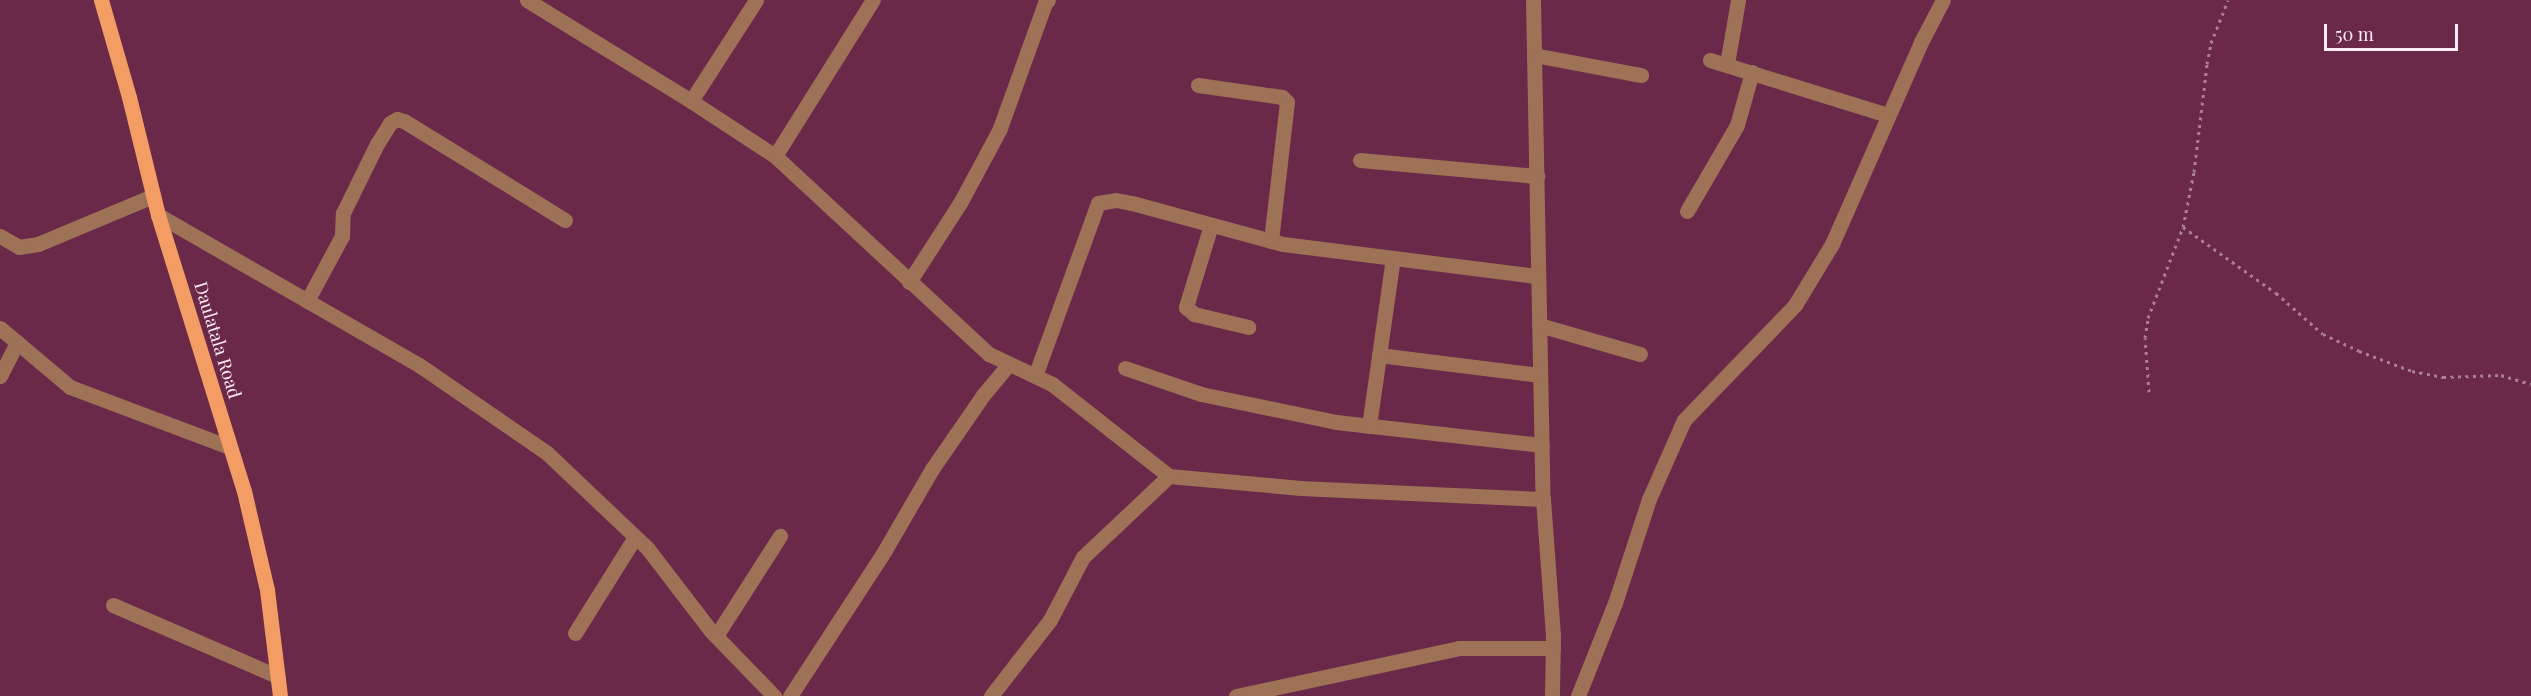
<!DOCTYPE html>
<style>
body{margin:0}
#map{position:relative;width:2531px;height:696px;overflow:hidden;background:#6a2948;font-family:"Playfair Display",serif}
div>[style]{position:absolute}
.path>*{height:3px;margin-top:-1.5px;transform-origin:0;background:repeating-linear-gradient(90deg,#ab7f93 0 3px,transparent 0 7.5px)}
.minor>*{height:15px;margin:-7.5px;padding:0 7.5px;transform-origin:7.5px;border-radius:7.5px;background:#9d7257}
.major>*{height:15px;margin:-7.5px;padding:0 7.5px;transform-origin:7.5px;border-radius:7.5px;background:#f39c64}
span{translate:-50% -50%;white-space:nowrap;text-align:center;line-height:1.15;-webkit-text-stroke:6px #6a2948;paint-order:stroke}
.street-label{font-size:18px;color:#feedf3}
.scale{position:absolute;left:2324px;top:24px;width:134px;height:27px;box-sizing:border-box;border:3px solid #feedf3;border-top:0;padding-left:8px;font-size:18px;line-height:21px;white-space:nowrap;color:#feedf3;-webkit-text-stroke:4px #6a2948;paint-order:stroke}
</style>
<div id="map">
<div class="path">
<div style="left:2183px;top:227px;width:114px;rotate:35.4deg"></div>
<div style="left:2276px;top:293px;width:62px;rotate:41.1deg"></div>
<div style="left:2323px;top:334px;width:40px;rotate:25deg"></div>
<div style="left:2359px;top:351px;width:57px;rotate:20.7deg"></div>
<div style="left:2412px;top:371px;width:32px;rotate:11deg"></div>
<div style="left:2443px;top:377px;width:58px;rotate:-2deg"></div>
<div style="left:2501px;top:375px;width:31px;rotate:17deg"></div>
<div style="left:2149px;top:392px;width:54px;rotate:-94.2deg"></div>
<div style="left:2145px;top:338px;width:20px;rotate:-81deg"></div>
<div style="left:2148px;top:318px;width:97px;rotate:-69deg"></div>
<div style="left:2183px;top:227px;width:56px;rotate:-78.7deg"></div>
<div style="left:2194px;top:172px;width:109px;rotate:-83.1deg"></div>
<div style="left:2207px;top:64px;width:21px;rotate:-79deg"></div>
<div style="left:2211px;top:43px;width:46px;rotate:-68.4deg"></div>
</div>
<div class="minor">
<div style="left:527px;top:0;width:193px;rotate:31.6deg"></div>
<div style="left:691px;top:101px;width:100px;rotate:33.2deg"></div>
<div style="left:775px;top:156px;width:292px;rotate:42.8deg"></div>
<div style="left:989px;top:354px;width:70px;rotate:25.5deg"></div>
<div style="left:1052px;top:384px;width:149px;rotate:38.2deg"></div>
<div style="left:1169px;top:476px;width:132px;rotate:5.2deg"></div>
<div style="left:1300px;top:488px;width:243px;rotate:2.6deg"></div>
<div style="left:1533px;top:0;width:499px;rotate:88.9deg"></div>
<div style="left:1543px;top:499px;width:137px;rotate:85.8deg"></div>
<div style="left:1553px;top:636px;width:60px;rotate:91deg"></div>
<div style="left:1534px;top:55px;width:109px;rotate:10.6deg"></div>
<div style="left:1710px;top:60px;width:186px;rotate:17.2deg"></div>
<div style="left:1727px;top:64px;width:65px;rotate:-80.2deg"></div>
<div style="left:1198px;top:85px;width:85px;rotate:8.1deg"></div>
<div style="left:1282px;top:97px;width:7px;rotate:45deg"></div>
<div style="left:1287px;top:102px;width:140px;rotate:96.6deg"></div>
<div style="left:691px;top:101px;width:120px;rotate:-57.2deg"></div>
<div style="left:775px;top:156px;width:184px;rotate:-57.9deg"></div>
<div style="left:1360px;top:160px;width:178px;rotate:5.2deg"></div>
<div style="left:1687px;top:211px;width:99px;rotate:-59.8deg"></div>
<div style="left:1737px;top:125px;width:55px;rotate:-74.2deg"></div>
<div style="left:158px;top:215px;width:301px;rotate:29.9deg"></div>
<div style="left:419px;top:365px;width:155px;rotate:34.5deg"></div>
<div style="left:547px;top:453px;width:139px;rotate:43.5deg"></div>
<div style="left:648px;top:549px;width:103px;rotate:52.5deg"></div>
<div style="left:711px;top:631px;width:91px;rotate:45.9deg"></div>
<div style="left:1211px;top:225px;width:86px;rotate:107deg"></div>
<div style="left:1186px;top:307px;width:11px;rotate:41deg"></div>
<div style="left:1194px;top:314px;width:56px;rotate:13.5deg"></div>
<div style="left:0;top:236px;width:22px;rotate:30deg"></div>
<div style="left:19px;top:247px;width:19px;rotate:-9deg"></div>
<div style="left:38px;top:244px;width:125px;rotate:-22.7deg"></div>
<div style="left:909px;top:282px;width:94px;rotate:-57.2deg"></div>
<div style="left:960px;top:203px;width:59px;rotate:-61.7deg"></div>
<div style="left:988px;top:151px;width:26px;rotate:-62deg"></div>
<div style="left:1000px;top:128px;width:133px;rotate:-70.2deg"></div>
<div style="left:1045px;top:3px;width:4px;rotate:-45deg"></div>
<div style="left:307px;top:301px;width:74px;rotate:-61.7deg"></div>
<div style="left:342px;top:236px;width:23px;rotate:-88deg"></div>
<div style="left:343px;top:213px;width:77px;rotate:-63.8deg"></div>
<div style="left:377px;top:144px;width:25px;rotate:-58deg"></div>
<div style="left:390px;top:123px;width:8px;rotate:-30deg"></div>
<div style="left:397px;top:119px;width:7px;rotate:16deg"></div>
<div style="left:404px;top:121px;width:189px;rotate:31.6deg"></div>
<div style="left:1539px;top:325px;width:105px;rotate:16deg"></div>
<div style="left:0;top:328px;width:92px;rotate:40.1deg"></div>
<div style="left:70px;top:387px;width:171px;rotate:20.6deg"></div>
<div style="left:1379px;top:355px;width:162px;rotate:7.1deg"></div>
<div style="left:1125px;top:368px;width:80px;rotate:18.9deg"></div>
<div style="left:1201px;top:394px;width:138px;rotate:11.7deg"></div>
<div style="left:1336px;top:422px;width:207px;rotate:6.4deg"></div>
<div style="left:0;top:376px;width:38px;rotate:-63deg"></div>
<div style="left:1035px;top:376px;width:184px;rotate:-70deg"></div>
<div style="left:1098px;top:203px;width:18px;rotate:-9deg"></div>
<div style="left:1116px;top:200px;width:16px;rotate:11deg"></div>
<div style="left:1132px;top:203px;width:156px;rotate:15.2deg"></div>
<div style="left:1283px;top:244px;width:257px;rotate:7.2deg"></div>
<div style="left:1369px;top:426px;width:170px;rotate:-81.9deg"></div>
<div style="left:113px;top:605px;width:179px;rotate:23.4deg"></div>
<div style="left:575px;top:633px;width:113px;rotate:-58deg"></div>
<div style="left:716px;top:636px;width:119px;rotate:-57.4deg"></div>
<div style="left:790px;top:696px;width:174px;rotate:-56.9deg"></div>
<div style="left:885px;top:550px;width:94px;rotate:-59.9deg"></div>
<div style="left:932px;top:469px;width:90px;rotate:-55.4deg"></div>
<div style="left:983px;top:395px;width:40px;rotate:-50deg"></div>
<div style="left:991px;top:696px;width:96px;rotate:-52.2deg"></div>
<div style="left:1050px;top:620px;width:71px;rotate:-62.4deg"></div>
<div style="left:1083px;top:557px;width:118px;rotate:-43.3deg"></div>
<div style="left:1236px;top:696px;width:228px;rotate:-12.1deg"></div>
<div style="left:1459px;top:648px;width:94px"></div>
<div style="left:1578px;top:696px;width:100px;rotate:-68.3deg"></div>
<div style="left:1615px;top:603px;width:109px;rotate:-71.9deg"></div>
<div style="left:1649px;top:499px;width:86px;rotate:-66.1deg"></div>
<div style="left:1684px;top:420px;width:160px;rotate:-46deg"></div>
<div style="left:1795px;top:305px;width:71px;rotate:-58.8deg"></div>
<div style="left:1832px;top:244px;width:221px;rotate:-66.2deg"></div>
<div style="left:1921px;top:42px;width:47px;rotate:-62.4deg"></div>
</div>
<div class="major">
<div style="left:101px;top:0;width:101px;rotate:73.9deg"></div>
<div style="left:129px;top:97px;width:122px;rotate:76.2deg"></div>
<div style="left:158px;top:215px;width:289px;rotate:72.7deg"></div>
<div style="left:244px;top:491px;width:102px;rotate:76.9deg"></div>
<div style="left:267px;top:590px;width:107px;rotate:83deg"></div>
</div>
<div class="street-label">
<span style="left:218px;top:340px;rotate:73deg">Daulatala Road</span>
</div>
<div class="scale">50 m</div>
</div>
